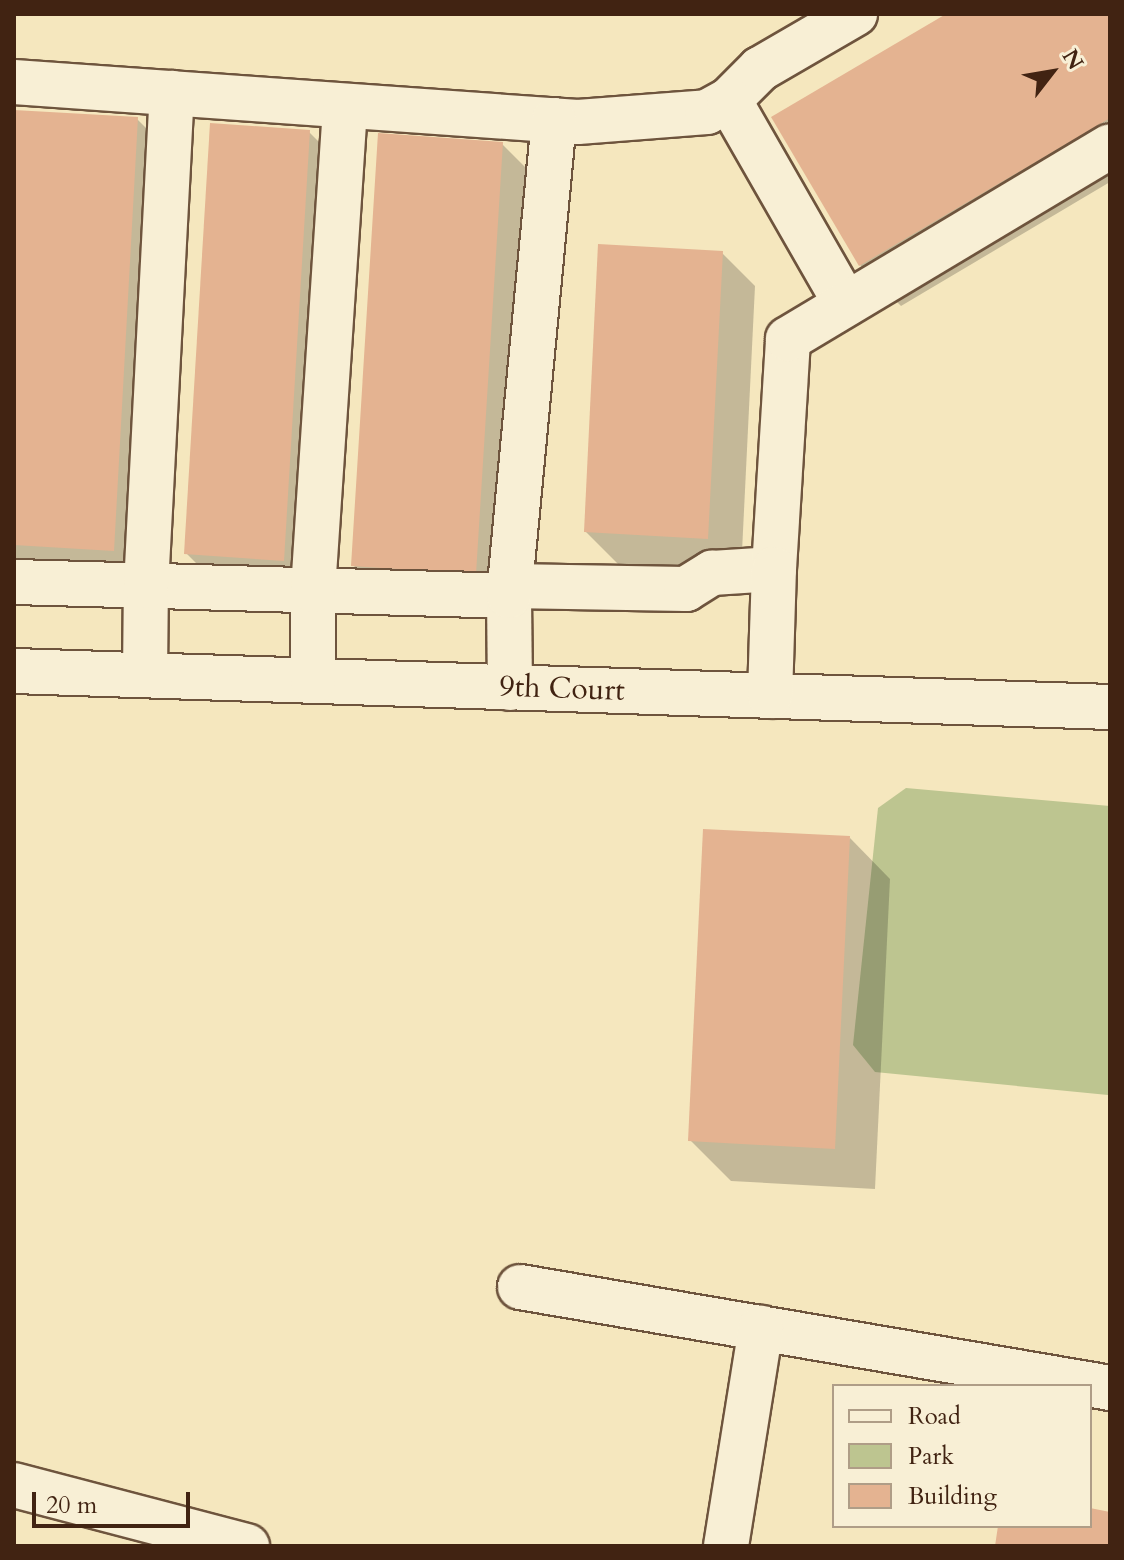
<!DOCTYPE html>
<style>
body{margin:0}
#map{position:relative;width:1124px;height:1560px;overflow:hidden;background:#f5e7be;font-family:Cardo,serif}
div>[style]{position:absolute}
.green>*{inset:0;background:#bdc590}
.shadow>*{inset:0;background:#0003}
.building>*{inset:0;background:#e4b391}
.roads{filter:drop-shadow(2px 0 #6e543d) drop-shadow(-2px 0 #6e543d) drop-shadow(0 2px #6e543d) drop-shadow(0 -2px #6e543d)}
.minor>*{height:44px;margin:-22px;padding:0 22px;transform-origin:22px;border-radius:22px;background:#f8efd5}
span{translate:-50% -50%;white-space:nowrap;text-align:center;line-height:1.15;-webkit-text-stroke:6px #f8efd5;paint-order:stroke}
.street-label{font-size:30px;color:#412312}
.frame{position:absolute;inset:0;border:16px solid #412312;pointer-events:none}
.legend{position:absolute;left:832px;top:1384px;width:260px;height:144px;box-sizing:border-box;background:#f8efd5;border:2px solid #af9d87;margin:0;padding:10px 14px;list-style:none;font-size:24px;color:#412312}
.legend li{display:flex;align-items:center;gap:16px;height:40px}
.legend b{width:40px;border:2px solid #af9d87}
.north{position:absolute;left:1012px;top:32px;width:80px;height:80px;-webkit-text-stroke:6px #f8efd5;paint-order:stroke;rotate:59deg;font-size:22px;font-weight:700;line-height:32px;text-align:center;color:#412312}
.north::after{content:'';display:block;margin:auto;width:28px;height:36px;background:#412312;clip-path:polygon(50% 0,100% 100%,50% 72%,0 100%)}
.scale{position:absolute;left:32px;top:1492px;width:158px;height:36px;box-sizing:border-box;border:4px solid #412312;border-top:0;padding-left:10px;font-size:24px;line-height:28px;white-space:nowrap;color:#412312;-webkit-text-stroke:6px #f8efd5;paint-order:stroke}
</style>
<div id="map">
<div class="green">
<div style="clip-path:polygon(906px 788px,1110px 806px,1108px 1095px,875px 1072px,853px 1045px,878px 808px)"></div>
</div>
<div class="shadow">
<div style="clip-path:polygon(950px 14px,1110px 14px,1110px 182px,901px 306px,860px 265px)"></div>
<div style="clip-path:polygon(14px 112px,137px 119px,178px 160px,154px 591px,14px 583px)"></div>
<div style="clip-path:polygon(309px 132px,350px 173px,324px 601px,227px 594px,186px 553px)"></div>
<div style="clip-path:polygon(502px 144px,543px 185px,516px 614px,394px 606px,353px 565px)"></div>
<div style="clip-path:polygon(722px 253px,755px 286px,741px 572px,619px 565px,586px 532px)"></div>
<div style="clip-path:polygon(850px 838px,890px 879px,875px 1189px,731px 1181px,690px 1140px)"></div>
</div>
<div class="building">
<div style="clip-path:polygon(946px 14px,1110px 14px,1110px 118px,859px 266px,771px 117px)"></div>
<div style="clip-path:polygon(14px 110px,138px 117px,114px 551px,14px 545px)"></div>
<div style="clip-path:polygon(210px 123px,310px 130px,284px 561px,184px 554px)"></div>
<div style="clip-path:polygon(378px 133px,503px 142px,476px 574px,351px 566px)"></div>
<div style="clip-path:polygon(598px 244px,723px 251px,708px 539px,584px 532px)"></div>
<div style="clip-path:polygon(703px 829px,850px 836px,835px 1149px,688px 1141px)"></div>
<div style="clip-path:polygon(1090px 1508px,1110px 1512px,1110px 1546px,995px 1546px,998px 1526px,1090px 1526px)"></div>
</div>
<div class="roads">
<div class="minor">
<div style="left:14px;top:82px;width:565px;rotate:4.06deg"></div>
<div style="left:578px;top:122px;width:129px;rotate:-4.4deg"></div>
<div style="left:707px;top:112px;width:25px;rotate:-29deg"></div>
<div style="left:729px;top:100px;width:44px;rotate:-45deg"></div>
<div style="left:760px;top:69px;width:110px;rotate:-30.1deg"></div>
<div style="left:729px;top:100px;width:235px;rotate:60.2deg"></div>
<div style="left:14px;top:582px;width:495px;rotate:1.6deg"></div>
<div style="left:509px;top:596px;width:92px;rotate:89.4deg"></div>
<div style="left:509px;top:586px;width:177px;rotate:1deg"></div>
<div style="left:686px;top:589px;width:31px;rotate:-32deg"></div>
<div style="left:712px;top:573px;width:62px;rotate:-3.7deg"></div>
<div style="left:774px;top:569px;width:230px;rotate:-86.5deg"></div>
<div style="left:788px;top:339px;width:375px;rotate:-30.9deg"></div>
<div style="left:509px;top:596px;width:478px;rotate:-84.6deg"></div>
<div style="left:14px;top:671px;width:1097px;rotate:1.88deg"></div>
<div style="left:145px;top:675px;width:89px;rotate:-89.4deg"></div>
<div style="left:146px;top:586px;width:494px;rotate:-87deg"></div>
<div style="left:313px;top:681px;width:91px;rotate:-90deg"></div>
<div style="left:313px;top:590px;width:485px;rotate:-86.2deg"></div>
<div style="left:770px;top:696px;width:127px;rotate:-88.2deg"></div>
<div style="left:520px;top:1287px;width:599px;rotate:9.71deg"></div>
<div style="left:14px;top:1485px;width:241px;rotate:14.7deg"></div>
<div style="left:726px;top:1546px;width:221px;rotate:-80.9deg"></div>
</div>
</div>
<div class="street-label">
<span style="left:562px;top:689px;rotate:2deg">9th Court</span>
</div>
<div class="frame"></div>
<ul class="legend">
<li><b style="height:10px;background:#f8efd5"></b>Road</li>
<li><b style="height:22px;background:#bdc590"></b>Park</li>
<li><b style="height:22px;background:#e4b391"></b>Building</li>
</ul>
<div class="north">N</div>
<div class="scale">20 m</div>
</div>
